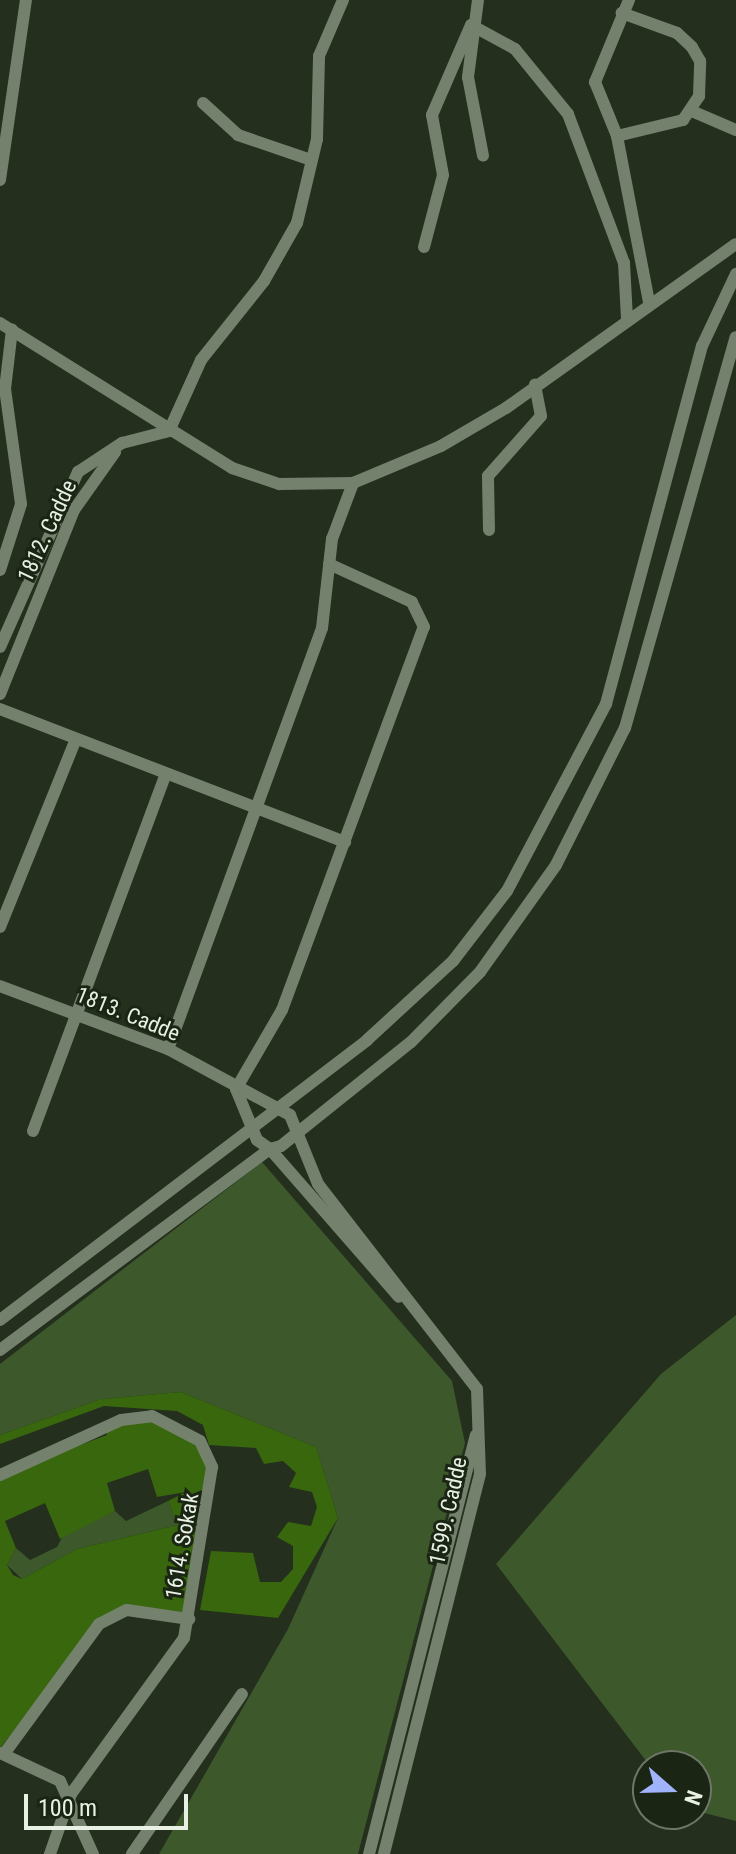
<!DOCTYPE html>
<style>
body{margin:0}
#map{position:relative;width:736px;height:1854px;overflow:hidden;background:#242f1e;font-family:"Roboto Condensed",sans-serif}
div>[style]{position:absolute}
.green>*{inset:0;background:#3d582b}
.forest>*{inset:0;background:#38670d}
.minor>*{height:12px;margin:-6px;padding:0 6px;transform-origin:6px;border-radius:6px;background:#74816d}
span{translate:-50% -50%;white-space:nowrap;text-align:center;line-height:1.15;-webkit-text-stroke:6px #1a2514;paint-order:stroke}
.street-label{font-size:22px;color:#e9f1e5}
.north{position:absolute;left:632px;top:1750px;width:80px;height:80px;box-sizing:border-box;background:#1a2514;border:2px solid #6d7768;border-radius:50%;rotate:110deg;font-size:22px;font-weight:700;line-height:32px;text-align:center;color:#e9f1e5}
.north::after{content:'';display:block;margin:auto;width:28px;height:36px;background:#a1b3fd;clip-path:polygon(50% 0,100% 100%,50% 72%,0 100%)}
.scale{position:absolute;left:24px;top:1794px;width:164px;height:36px;box-sizing:border-box;border:4px solid #e9f1e5;border-top:0;padding-left:10px;font-size:24px;line-height:28px;white-space:nowrap;color:#e9f1e5;-webkit-text-stroke:6px #1a2514;paint-order:stroke}
</style>
<div id="map">
<div class="green">
<div style="clip-path:polygon(262px 1162px,452px 1381px,465px 1443px,358px 1854px,159px 1854px,288px 1629px,338px 1518px,316px 1447px,181px 1392px,101px 1399px,0 1435px,0 1364px)"></div>
<div style="clip-path:polygon(736px 1315px,736px 1821px,696px 1811px,696px 1766px,650px 1766px,496px 1564px,661px 1374px)"></div>
<div style="clip-path:polygon(168px 1501px,178px 1525px,77px 1549px,22px 1579px,7px 1565px,16px 1548px,30px 1560px,57px 1547px,64px 1534px,115px 1511px,126px 1521px)"></div>
</div>
<div class="forest">
<div style="clip-path:polygon(181px 1392px,316px 1447px,338px 1518px,278px 1618px,200px 1610px,211px 1551px,253px 1553px,260px 1582px,281px 1582px,293px 1569px,293px 1546px,277px 1537px,288px 1522px,311px 1526px,317px 1507px,312px 1492px,289px 1487px,296px 1473px,283px 1461px,264px 1464px,256px 1448px,209px 1445px,203px 1425px,177px 1411px,104px 1406px,0 1444px,0 1435px,101px 1399px)"></div>
<div style="clip-path:polygon(evenodd,152px 1416px,200px 1441px,212px 1467px,189px 1619px,127px 1610px,98px 1625px,0 1748px,0 1475px,107px 1435px,105px 1427px,152px 1416px,148px 1469px,157px 1497px,186px 1492px,168px 1501px,178px 1525px,77px 1549px,22px 1579px,13px 1575px,7px 1565px,16px 1548px,5px 1521px,45px 1503px,60px 1539px,115px 1511px,107px 1483px,148px 1469px)"></div>
</div>
<div class="minor">
<div style="left:478px;top:0;width:78px;rotate:97.4deg"></div>
<div style="left:468px;top:77px;width:80px;rotate:79.2deg"></div>
<div style="left:629px;top:0;width:89px;rotate:112.5deg"></div>
<div style="left:595px;top:82px;width:58px;rotate:67.8deg"></div>
<div style="left:617px;top:136px;width:169px;rotate:79.1deg"></div>
<div style="left:471px;top:25px;width:50px;rotate:28.6deg"></div>
<div style="left:515px;top:49px;width:84px;rotate:50.8deg"></div>
<div style="left:568px;top:114px;width:159px;rotate:69.4deg"></div>
<div style="left:624px;top:263px;width:55px;rotate:86.9deg"></div>
<div style="left:203px;top:103px;width:47px;rotate:42.4deg"></div>
<div style="left:238px;top:135px;width:77px;rotate:18.9deg"></div>
<div style="left:694px;top:112px;width:46px;rotate:23.2deg"></div>
<div style="left:617px;top:136px;width:68px;rotate:-13.6deg"></div>
<div style="left:683px;top:120px;width:29px;rotate:-56deg"></div>
<div style="left:699px;top:96px;width:35px;rotate:-88deg"></div>
<div style="left:700px;top:61px;width:16px;rotate:-120deg"></div>
<div style="left:692px;top:47px;width:21px;rotate:-137deg"></div>
<div style="left:677px;top:33px;width:59px;rotate:-160deg"></div>
<div style="left:0;top:180px;width:182px;rotate:-81.8deg"></div>
<div style="left:424px;top:247px;width:74px;rotate:-75.2deg"></div>
<div style="left:443px;top:175px;width:61px;rotate:-100.4deg"></div>
<div style="left:432px;top:115px;width:98px;rotate:-66.6deg"></div>
<div style="left:0;top:323px;width:274px;rotate:32deg"></div>
<div style="left:232px;top:468px;width:50px;rotate:18.8deg"></div>
<div style="left:279px;top:484px;width:74px;rotate:-0.8deg"></div>
<div style="left:353px;top:483px;width:95px;rotate:-22.8deg"></div>
<div style="left:441px;top:446px;width:75px;rotate:-30.3deg"></div>
<div style="left:506px;top:408px;width:282px;rotate:-35.5deg"></div>
<div style="left:169px;top:431px;width:78px;rotate:-65.7deg"></div>
<div style="left:201px;top:360px;width:101px;rotate:-51.4deg"></div>
<div style="left:264px;top:281px;width:67px;rotate:-60.4deg"></div>
<div style="left:297px;top:223px;width:86px;rotate:-76.6deg"></div>
<div style="left:317px;top:139px;width:83px;rotate:-88.6deg"></div>
<div style="left:319px;top:56px;width:61px;rotate:-66.8deg"></div>
<div style="left:489px;top:530px;width:54px;rotate:-91.1deg"></div>
<div style="left:488px;top:476px;width:80px;rotate:-48.5deg"></div>
<div style="left:541px;top:416px;width:32px;rotate:-101deg"></div>
<div style="left:0;top:570px;width:69px;rotate:-72.3deg"></div>
<div style="left:21px;top:504px;width:116px;rotate:-97.9deg"></div>
<div style="left:5px;top:389px;width:60px;rotate:-83.3deg"></div>
<div style="left:0;top:647px;width:192px;rotate:-66deg"></div>
<div style="left:78px;top:472px;width:53px;rotate:-33.4deg"></div>
<div style="left:122px;top:443px;width:49px;rotate:-14.3deg"></div>
<div style="left:0;top:694px;width:198px;rotate:-68.1deg"></div>
<div style="left:74px;top:510px;width:71px;rotate:-54.7deg"></div>
<div style="left:0;top:709px;width:370px;rotate:21.1deg"></div>
<div style="left:0;top:927px;width:203px;rotate:-68deg"></div>
<div style="left:0;top:986px;width:179px;rotate:20.6deg"></div>
<div style="left:168px;top:1049px;width:139px;rotate:28.4deg"></div>
<div style="left:290px;top:1115px;width:74px;rotate:67.9deg"></div>
<div style="left:318px;top:1184px;width:259px;rotate:52.2deg"></div>
<div style="left:477px;top:1389px;width:85px;rotate:88deg"></div>
<div style="left:480px;top:1474px;width:392px;rotate:104.2deg"></div>
<div style="left:168px;top:1049px;width:448px;rotate:-69.9deg"></div>
<div style="left:322px;top:628px;width:90px;rotate:-83.6deg"></div>
<div style="left:332px;top:539px;width:60px;rotate:-69.4deg"></div>
<div style="left:236px;top:1089px;width:55px;rotate:67.6deg"></div>
<div style="left:257px;top:1140px;width:16px;rotate:35deg"></div>
<div style="left:270px;top:1149px;width:11px;rotate:-15deg"></div>
<div style="left:281px;top:1146px;width:166px;rotate:-38.7deg"></div>
<div style="left:411px;top:1042px;width:98px;rotate:-45.4deg"></div>
<div style="left:480px;top:972px;width:131px;rotate:-54.6deg"></div>
<div style="left:556px;top:865px;width:153px;rotate:-63.3deg"></div>
<div style="left:625px;top:728px;width:406px;rotate:-74.2deg"></div>
<div style="left:236px;top:1089px;width:91px;rotate:-59.8deg"></div>
<div style="left:282px;top:1010px;width:408px;rotate:-69.7deg"></div>
<div style="left:424px;top:627px;width:28px;rotate:-116deg"></div>
<div style="left:412px;top:602px;width:91px;rotate:-155.4deg"></div>
<div style="left:33px;top:1131px;width:379px;rotate:-69.6deg"></div>
<div style="left:0;top:1320px;width:462px;rotate:-37.3deg"></div>
<div style="left:367px;top:1040px;width:117px;rotate:-42.6deg"></div>
<div style="left:453px;top:961px;width:88px;rotate:-52.4deg"></div>
<div style="left:507px;top:891px;width:212px;rotate:-62.1deg"></div>
<div style="left:606px;top:704px;width:371px;rotate:-75deg"></div>
<div style="left:702px;top:346px;width:80px;rotate:-64.7deg"></div>
<div style="left:0;top:1350px;width:337px;rotate:-36.7deg"></div>
<div style="left:270px;top:1149px;width:196px;rotate:48.9deg"></div>
<div style="left:0;top:1475px;width:133px;rotate:-24.4deg"></div>
<div style="left:121px;top:1420px;width:31px;rotate:-7deg"></div>
<div style="left:152px;top:1416px;width:54px;rotate:27.5deg"></div>
<div style="left:200px;top:1441px;width:29px;rotate:65deg"></div>
<div style="left:212px;top:1467px;width:173px;rotate:99.3deg"></div>
<div style="left:184px;top:1638px;width:193px;rotate:125.9deg"></div>
<div style="left:71px;top:1794px;width:64px;rotate:109.3deg"></div>
<div style="left:0;top:1753px;width:66px;rotate:25deg"></div>
<div style="left:60px;top:1781px;width:80px;rotate:65.7deg"></div>
<div style="left:4px;top:1754px;width:161px;rotate:-53.8deg"></div>
<div style="left:99px;top:1624px;width:31px;rotate:-27deg"></div>
<div style="left:127px;top:1610px;width:63px;rotate:8.3deg"></div>
<div style="left:132px;top:1854px;width:194px;rotate:-55.5deg"></div>
<div style="left:369px;top:1854px;width:432px;rotate:-75.7deg"></div>
</div>
<div class="street-label">
<span style="left:47px;top:531px;rotate:-65deg">1812. Cadde</span>
<span style="left:128px;top:1014px;rotate:22deg">1813. Cadde</span>
<span style="left:448px;top:1511px;rotate:-78deg">1599. Cadde</span>
<span style="left:182px;top:1546px;rotate:-80deg">1614. Sokak</span>
</div>
<div class="north">N</div>
<div class="scale">100 m</div>
</div>
